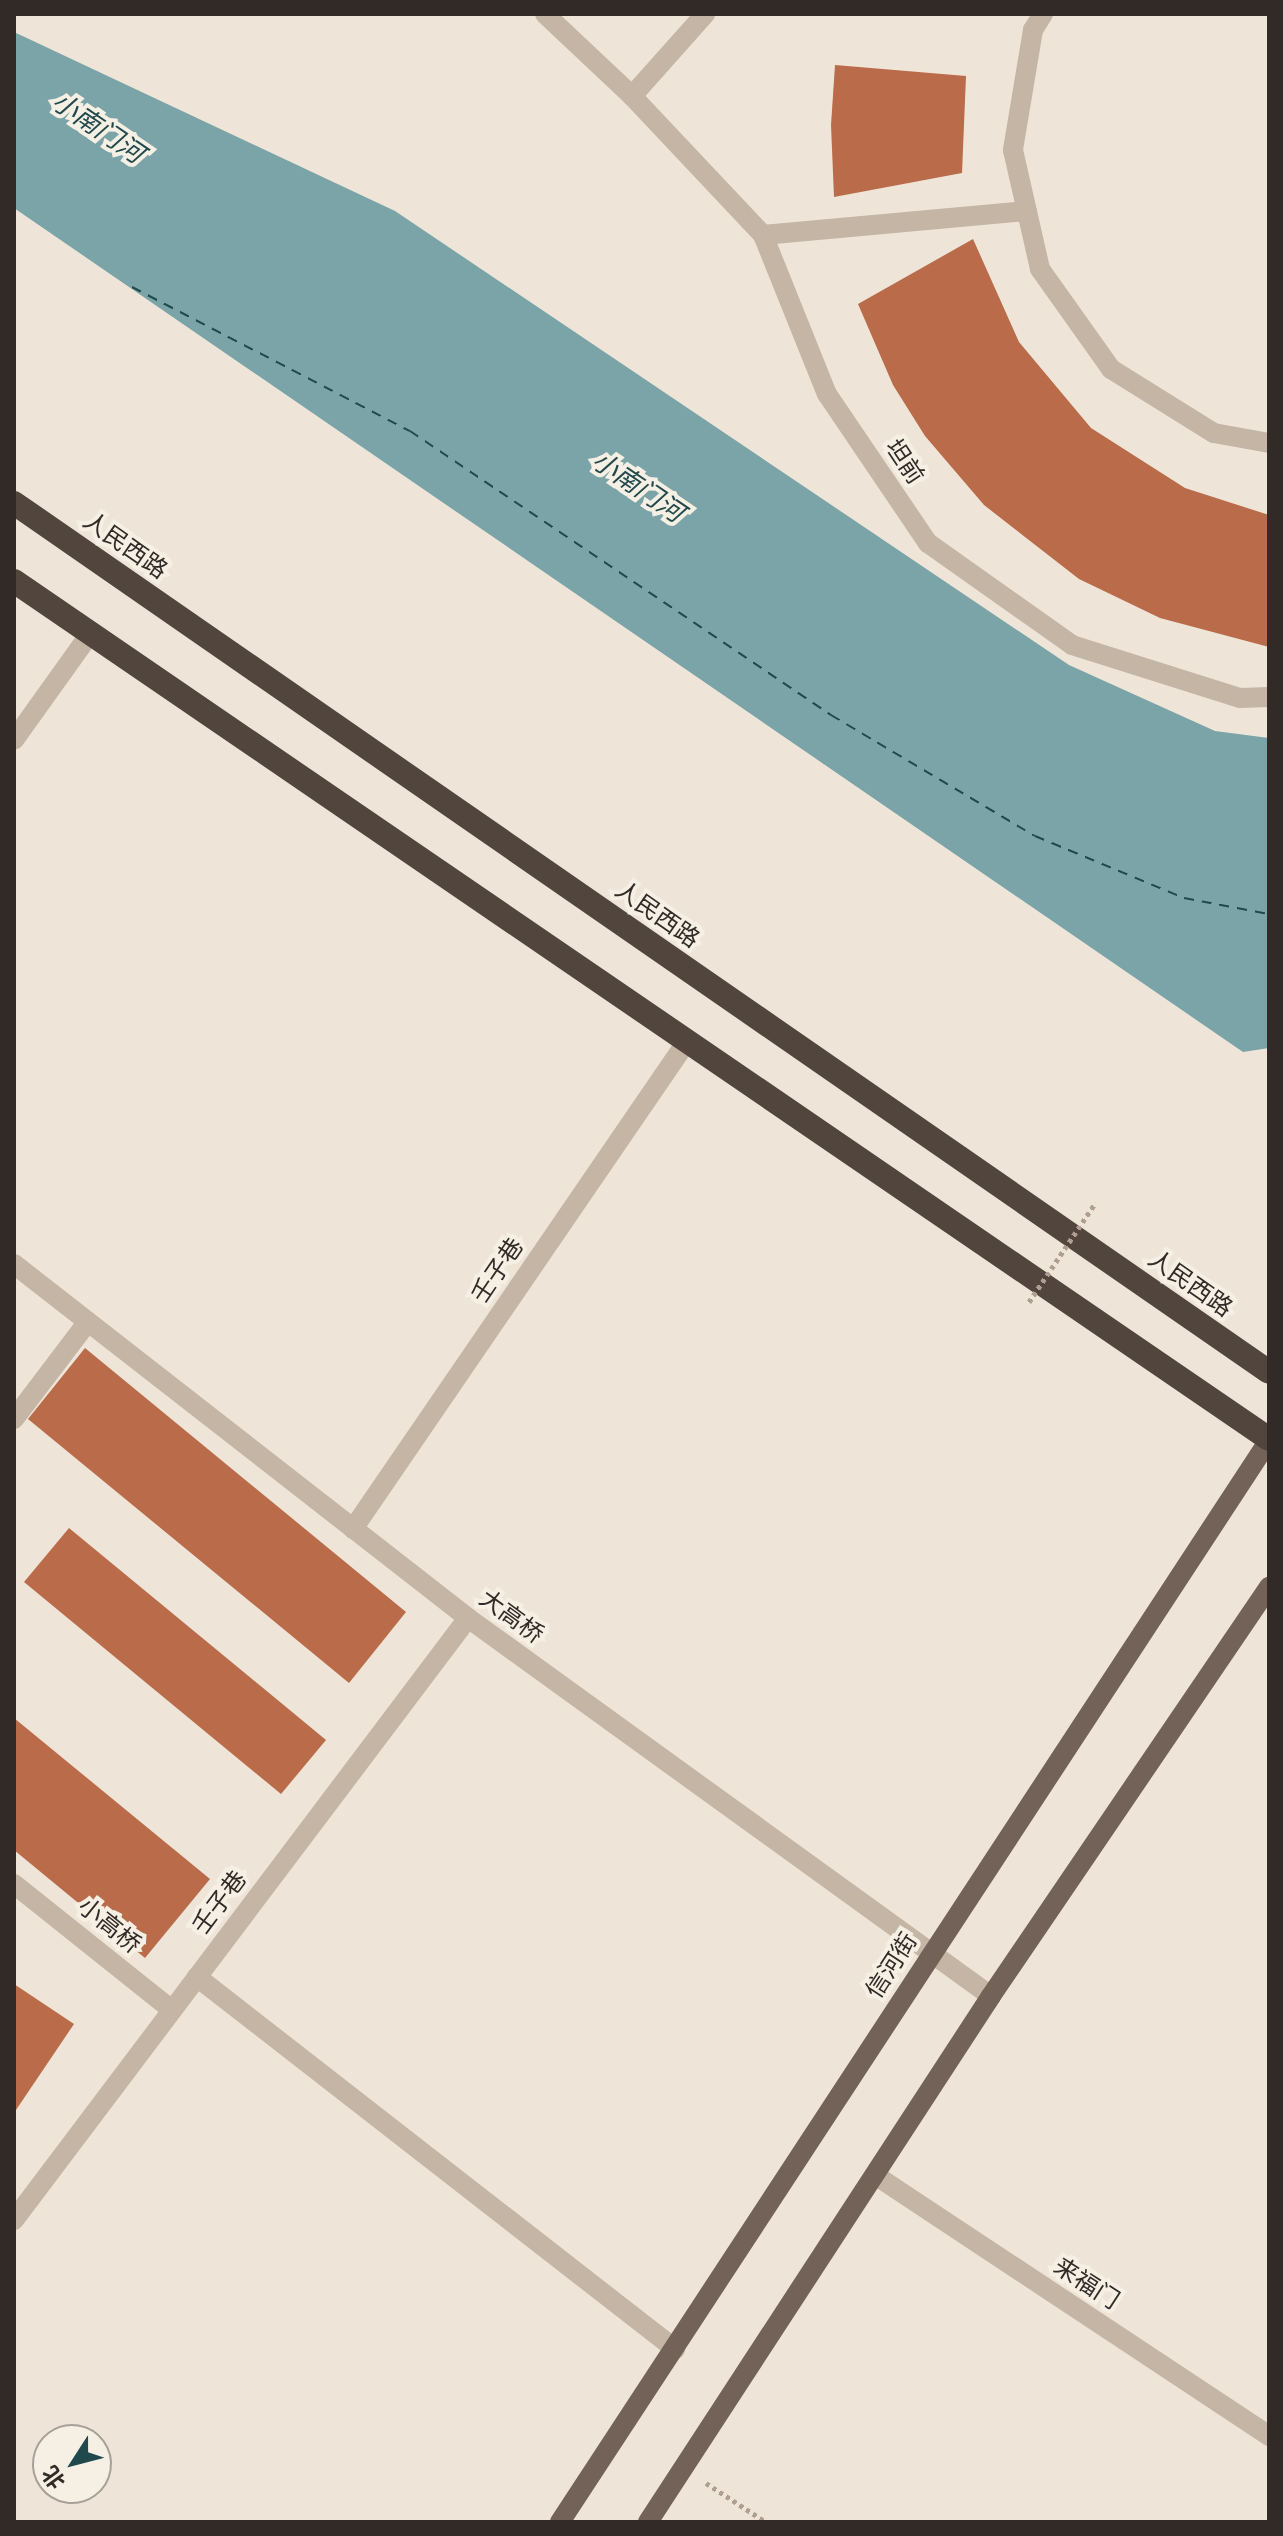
<!DOCTYPE html>
<meta charset="utf-8">
<style>
body{margin:0}
#map{position:relative;width:1283px;height:2536px;overflow:hidden;background:#eee5d8;font-family:Signika,"Noto Sans SC",sans-serif}
div>[style]{position:absolute}
.water>*{inset:0;background:#7aa4a8}
.ferry>*{height:2px;margin-top:-1px;transform-origin:0;background:repeating-linear-gradient(90deg,#20494e 0 10px,transparent 0 18px)}
.building>*{inset:0;background:#ba6b4a}
.path>*{height:5px;margin-top:-2.5px;transform-origin:0;background:repeating-linear-gradient(90deg,#b09f90 0 4px,transparent 0 8px)}
.minor>*{height:20px;margin:-10px;padding:0 10px;transform-origin:10px;border-radius:10px;background:#c4b5a5}
.major>*{height:20px;margin:-10px;padding:0 10px;transform-origin:10px;border-radius:10px;background:#726258}
.highway>*{height:24px;margin:-12px;padding:0 12px;transform-origin:12px;border-radius:12px;background:#51453e}
.path-bridge>*{height:5px;margin-top:-2.5px;transform-origin:0;background:repeating-linear-gradient(90deg,#b09f90 0 4px,transparent 0 8px)}
span{translate:-50% -50%;white-space:nowrap;text-align:center;line-height:1.15;-webkit-text-stroke:8px #f6efe4;paint-order:stroke}
.street-label{font-size:24px;color:#312a26}
.water-label{font-size:26px;color:#20494e;font-style:italic}
.frame{position:absolute;inset:0;border:16px solid #312a26;pointer-events:none}
.north{position:absolute;left:32px;top:2424px;width:80px;height:80px;box-sizing:border-box;background:#f6efe4;border:2px solid #a7a098;border-radius:50%;rotate:234deg;font-size:22px;font-weight:700;line-height:32px;text-align:center;color:#312a26}
.north::after{content:'';display:block;margin:auto;width:28px;height:36px;background:#20494e;clip-path:polygon(50% 0,100% 100%,50% 72%,0 100%)}
</style>
<div id="map">
<div class="water">
<div style="clip-path:polygon(14px 32px,395px 211px,1069px 665px,1215px 731px,1269px 738px,1269px 1048px,1243px 1052px,14px 208px)"></div>
</div>
<div class="ferry">
<div style="left:132px;top:287px;width:313px;rotate:27.4deg"></div>
<div style="left:410px;top:431px;width:508px;rotate:34deg"></div>
<div style="left:831px;top:715px;width:237px;rotate:30.7deg"></div>
<div style="left:1035px;top:836px;width:161px;rotate:22.6deg"></div>
<div style="left:1184px;top:898px;width:86px;rotate:10.7deg"></div>
</div>
<div class="building">
<div style="clip-path:polygon(835px 65px,966px 76px,962px 173px,834px 197px,831px 125px)"></div>
<div style="clip-path:polygon(973px 239px,1019px 342px,1091px 428px,1185px 488px,1269px 515px,1269px 647px,1160px 618px,1079px 579px,984px 505px,925px 436px,893px 385px,858px 304px)"></div>
<div style="clip-path:polygon(85px 1348px,406px 1612px,349px 1683px,28px 1419px)"></div>
<div style="clip-path:polygon(69px 1528px,326px 1740px,281px 1794px,24px 1582px)"></div>
<div style="clip-path:polygon(14px 1718px,210px 1879px,145px 1958px,14px 1850px)"></div>
<div style="clip-path:polygon(14px 1984px,74px 2024px,16px 2110px,14px 2108px)"></div>
</div>
<div class="path">
<div style="left:706px;top:2483px;width:72px;rotate:33deg"></div>
</div>
<div class="minor">
<div style="left:545px;top:14px;width:120px;rotate:43.3deg"></div>
<div style="left:632px;top:96px;width:191px;rotate:46.7deg"></div>
<div style="left:763px;top:235px;width:171px;rotate:68.1deg"></div>
<div style="left:827px;top:394px;width:180px;rotate:55.9deg"></div>
<div style="left:928px;top:543px;width:176px;rotate:35.3deg"></div>
<div style="left:1072px;top:645px;width:176px;rotate:17.5deg"></div>
<div style="left:1240px;top:698px;width:29px;rotate:-2deg"></div>
<div style="left:1043px;top:14px;width:19px;rotate:122deg"></div>
<div style="left:1033px;top:30px;width:122px;rotate:99.5deg"></div>
<div style="left:1013px;top:150px;width:122px;rotate:77.2deg"></div>
<div style="left:1040px;top:269px;width:123px;rotate:54.6deg"></div>
<div style="left:1111px;top:369px;width:121px;rotate:31.9deg"></div>
<div style="left:1214px;top:433px;width:56px;rotate:10.3deg"></div>
<div style="left:632px;top:96px;width:110px;rotate:-48.3deg"></div>
<div style="left:763px;top:235px;width:265px;rotate:-5.2deg"></div>
<div style="left:14px;top:740px;width:130px;rotate:-54.4deg"></div>
<div style="left:14px;top:1264px;width:576px;rotate:37.94deg"></div>
<div style="left:468px;top:1618px;width:645px;rotate:35.86deg"></div>
<div style="left:14px;top:1419px;width:121px;rotate:-52.8deg"></div>
<div style="left:353px;top:1529px;width:591px;rotate:-55.61deg"></div>
<div style="left:14px;top:1884px;width:202px;rotate:38.6deg"></div>
<div style="left:197px;top:1977px;width:606px;rotate:37.89deg"></div>
<div style="left:875px;top:2175px;width:473px;rotate:33.5deg"></div>
<div style="left:14px;top:2220px;width:754px;rotate:-52.98deg"></div>
</div>
<div class="major">
<div style="left:560px;top:2522px;width:1294px;rotate:-56.76deg"></div>
<div style="left:648px;top:2522px;width:628px;rotate:-56.89deg"></div>
<div style="left:991px;top:1996px;width:495px;rotate:-55.8deg"></div>
</div>
<div class="highway">
<div style="left:14px;top:503px;width:1526px;rotate:34.7deg"></div>
<div style="left:14px;top:581px;width:1520px;rotate:34.36deg"></div>
</div>
<div class="path-bridge">
<div style="left:1029px;top:1302px;width:120px;rotate:-56.2deg"></div>
</div>
<div class="street-label">
<span style="left:904px;top:462px;rotate:56deg">坦前</span>
<span style="left:125px;top:546px;rotate:35deg">人民西路</span>
<span style="left:657px;top:915px;rotate:35deg">人民西路</span>
<span style="left:498px;top:1271px;rotate:-56deg">壬子巷</span>
<span style="left:1190px;top:1284px;rotate:35deg">人民西路</span>
<span style="left:511px;top:1617px;rotate:36deg">大高桥</span>
<span style="left:220px;top:1903px;rotate:-53deg">壬子巷</span>
<span style="left:109px;top:1926px;rotate:39deg">小高桥</span>
<span style="left:892px;top:1966px;rotate:-57deg">信河街</span>
<span style="left:1086px;top:2284px;rotate:33deg">来福门</span>
</div>
<div class="water-label">
<span style="left:97px;top:129px;rotate:34deg">小南门河</span>
<span style="left:637px;top:488px;rotate:34deg">小南门河</span>
</div>
<div class="frame"></div>
<div class="north">北</div>
</div>
